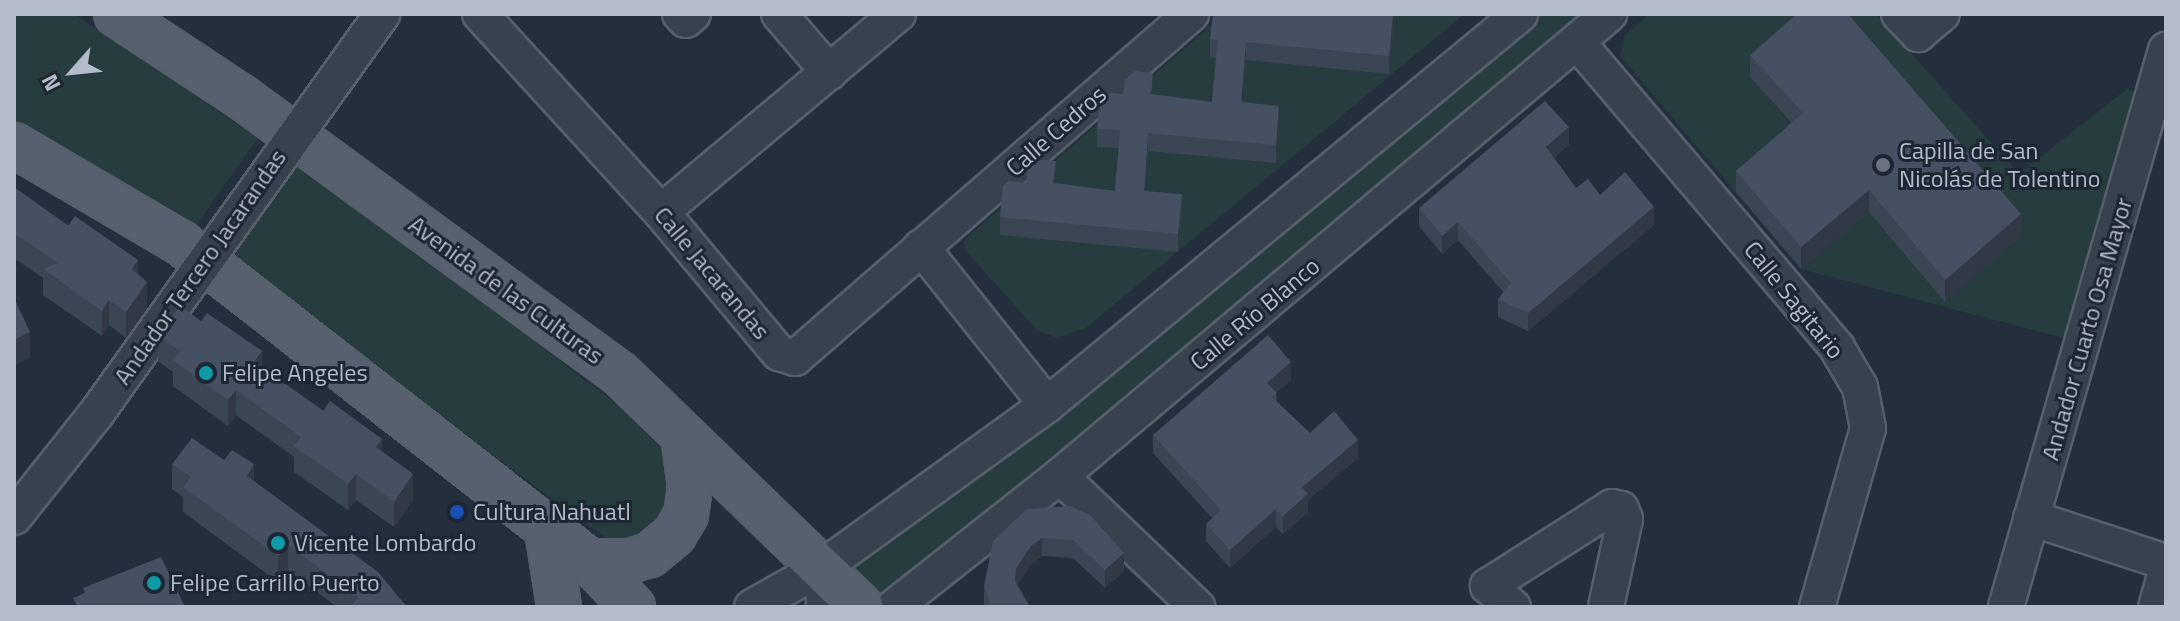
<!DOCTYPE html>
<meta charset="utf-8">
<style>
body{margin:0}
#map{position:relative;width:2180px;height:621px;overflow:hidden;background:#242f3e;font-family:"Titillium Web",sans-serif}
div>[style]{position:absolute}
.green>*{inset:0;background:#263c3f}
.roads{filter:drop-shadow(2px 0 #565f6c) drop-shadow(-2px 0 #565f6c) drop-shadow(0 2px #565f6c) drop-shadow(0 -2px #565f6c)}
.minor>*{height:34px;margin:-17px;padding:0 17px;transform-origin:17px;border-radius:17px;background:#38414e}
.major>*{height:42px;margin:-21px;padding:0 21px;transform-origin:21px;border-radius:21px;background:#56606e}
.bridges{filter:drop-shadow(2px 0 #565f6c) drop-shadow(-2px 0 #565f6c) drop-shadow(0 2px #565f6c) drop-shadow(0 -2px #565f6c)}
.minor-bridge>*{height:34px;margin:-17px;padding:0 17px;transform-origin:17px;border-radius:17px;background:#38414e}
.wall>*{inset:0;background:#3b4654}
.shaded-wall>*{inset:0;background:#303945}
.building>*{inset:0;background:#455162}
.dots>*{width:22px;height:22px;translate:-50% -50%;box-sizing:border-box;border:4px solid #1d2633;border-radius:50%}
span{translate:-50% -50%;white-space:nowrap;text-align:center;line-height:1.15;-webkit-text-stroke:6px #1d2633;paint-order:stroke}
.street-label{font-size:24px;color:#b4bcc9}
.poi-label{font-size:24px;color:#b4bcc9}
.left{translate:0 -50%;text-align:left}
.frame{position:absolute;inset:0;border:16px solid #b4bcc9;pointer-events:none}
.north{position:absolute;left:32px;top:32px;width:80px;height:80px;-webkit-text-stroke:6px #1d2633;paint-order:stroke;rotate:243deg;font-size:22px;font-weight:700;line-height:32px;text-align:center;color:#b4bcc9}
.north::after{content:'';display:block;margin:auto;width:28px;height:36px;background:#b4bcc9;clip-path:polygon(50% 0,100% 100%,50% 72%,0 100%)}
</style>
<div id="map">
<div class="green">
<div style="clip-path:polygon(14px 14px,74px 14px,258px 138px,187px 238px,14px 124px)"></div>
<div style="clip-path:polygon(1224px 14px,1464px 14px,1086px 328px,1057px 338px,1037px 330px,965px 250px,964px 240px)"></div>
<div style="clip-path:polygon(1537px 14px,1591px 14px,882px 602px,845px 563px,1467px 76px)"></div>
<div style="clip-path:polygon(1649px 14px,1876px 14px,2019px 174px,2127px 89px,2148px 96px,2075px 341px,1801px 269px,1620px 56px,1624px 37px)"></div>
<div style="clip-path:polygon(300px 160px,624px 410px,662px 449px,680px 510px,660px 539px,614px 544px,230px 262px)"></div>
</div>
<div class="roads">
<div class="minor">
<div style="left:480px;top:14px;width:268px;rotate:47.6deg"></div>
<div style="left:661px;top:212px;width:184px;rotate:50.1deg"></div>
<div style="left:779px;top:353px;width:17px;rotate:17deg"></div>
<div style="left:795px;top:358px;width:525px;rotate:-40.98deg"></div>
<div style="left:680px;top:14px;width:8px;rotate:45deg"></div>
<div style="left:686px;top:20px;width:9px;rotate:-41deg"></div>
<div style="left:779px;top:14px;width:77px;rotate:49.2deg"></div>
<div style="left:1899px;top:14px;width:28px;rotate:46deg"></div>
<div style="left:1918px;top:34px;width:31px;rotate:-40deg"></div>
<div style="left:1577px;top:42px;width:402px;rotate:49.6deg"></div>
<div style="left:1837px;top:348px;width:45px;rotate:59.5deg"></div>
<div style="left:1860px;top:387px;width:42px;rotate:79deg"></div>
<div style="left:1868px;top:428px;width:186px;rotate:105.9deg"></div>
<div style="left:661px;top:212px;width:309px;rotate:-39.9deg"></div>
<div style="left:921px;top:247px;width:202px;rotate:51.4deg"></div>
<div style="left:1060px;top:476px;width:190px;rotate:43.7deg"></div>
<div style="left:2031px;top:518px;width:142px;rotate:18.1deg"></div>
<div style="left:823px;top:567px;width:40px;rotate:88.6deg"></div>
<div style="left:752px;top:607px;width:81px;rotate:-29.4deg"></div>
<div style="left:823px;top:567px;width:276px;rotate:-35.9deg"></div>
<div style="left:1047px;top:405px;width:614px;rotate:-39.58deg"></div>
<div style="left:894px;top:607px;width:211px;rotate:-38.3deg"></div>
<div style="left:1060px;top:476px;width:718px;rotate:-40.08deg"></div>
<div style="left:1513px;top:607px;width:33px;rotate:-140deg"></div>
<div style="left:1488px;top:586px;width:147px;rotate:-32.5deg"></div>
<div style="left:1612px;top:507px;width:9px;rotate:13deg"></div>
<div style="left:1621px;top:509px;width:11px;rotate:68deg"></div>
<div style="left:1625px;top:519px;width:90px;rotate:102.2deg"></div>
<div style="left:2006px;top:607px;width:580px;rotate:-73.97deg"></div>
<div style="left:2156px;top:607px;width:35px;rotate:-74deg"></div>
</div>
<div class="major">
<div style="left:116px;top:14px;width:152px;rotate:33.5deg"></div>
<div style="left:243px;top:98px;width:466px;rotate:36.2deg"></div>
<div style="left:619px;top:373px;width:337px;rotate:44deg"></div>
<div style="left:14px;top:145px;width:194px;rotate:30.4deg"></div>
<div style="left:181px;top:243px;width:517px;rotate:37.93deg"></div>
<div style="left:589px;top:561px;width:64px;rotate:46.3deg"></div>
<div style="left:547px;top:530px;width:78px;rotate:81.1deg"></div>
<div style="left:589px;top:561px;width:41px"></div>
<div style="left:630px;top:561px;width:21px;rotate:-17deg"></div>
<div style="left:650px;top:555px;width:31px;rotate:-40deg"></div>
<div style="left:674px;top:535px;width:23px;rotate:-59deg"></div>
<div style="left:686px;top:515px;width:27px;rotate:-82deg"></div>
<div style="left:690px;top:488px;width:47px;rotate:-97.3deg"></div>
</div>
</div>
<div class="bridges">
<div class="minor-bridge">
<div style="left:14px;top:517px;width:132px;rotate:-51.5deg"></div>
<div style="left:96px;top:414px;width:492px;rotate:-54.4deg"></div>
</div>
</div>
<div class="wall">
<div style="clip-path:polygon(1393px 34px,1389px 74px,1246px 60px,1242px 102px,1279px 124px,1276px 163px,1148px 151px,1145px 191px,1182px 212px,1178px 252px,1000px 235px,1000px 217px,1026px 183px,1055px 183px,1115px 191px,1119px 148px,1097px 147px,1097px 129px,1152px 95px,1212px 102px,1216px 58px,1210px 57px,1210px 39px)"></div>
<div style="clip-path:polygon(1750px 55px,2021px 236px,1945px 302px,1869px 212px,1801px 269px,1736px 192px,1736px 171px,1792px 123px,1750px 77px)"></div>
<div style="clip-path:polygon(1569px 145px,1554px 158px,1576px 188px,1600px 195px,1654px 225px,1528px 331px,1498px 317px,1498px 299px,1503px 292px,1458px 240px,1442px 254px,1419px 226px,1419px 208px)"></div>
<div style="clip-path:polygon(14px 171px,15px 188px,138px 274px,147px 308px,126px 338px,109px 325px,102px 336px,43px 295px,43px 278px,14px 258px)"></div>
<div style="clip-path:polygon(158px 336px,262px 367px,382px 452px,413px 500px,394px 527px,356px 500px,348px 510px,294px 472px,294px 457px,236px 415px,228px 426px,173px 386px,173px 372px,158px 361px)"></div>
<div style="clip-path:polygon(1291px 380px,1276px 393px,1277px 402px,1310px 433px,1358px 458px,1308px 500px,1308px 512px,1283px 534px,1276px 527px,1230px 568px,1206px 541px,1206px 524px,1212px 518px,1153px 453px,1153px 435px)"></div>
<div style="clip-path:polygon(172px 464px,254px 481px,407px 607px,337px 607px,288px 570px,278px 582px,183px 512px,183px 497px,172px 489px)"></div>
<div style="clip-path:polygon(1027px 509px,1124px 571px,1105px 588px,1073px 558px,1042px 556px,1031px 564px,1017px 585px,1030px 607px,985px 607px,984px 604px,984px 586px)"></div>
</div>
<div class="shaded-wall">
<div style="clip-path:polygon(1393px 16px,1393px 34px,1389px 74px,1389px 56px)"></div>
<div style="clip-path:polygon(1246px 42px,1246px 60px,1241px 120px,1241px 102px)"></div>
<div style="clip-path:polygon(1279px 106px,1279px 124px,1276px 163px,1276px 145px)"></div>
<div style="clip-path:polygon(1569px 127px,1569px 145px,1546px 165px,1546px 147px)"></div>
<div style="clip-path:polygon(1148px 133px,1148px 151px,1144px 209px,1144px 191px)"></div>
<div style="clip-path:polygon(1869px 190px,1869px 212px,1801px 269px,1801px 247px)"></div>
<div style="clip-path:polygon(1182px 194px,1182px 212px,1178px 252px,1178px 234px)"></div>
<div style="clip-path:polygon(1654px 207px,1654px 225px,1528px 331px,1528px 313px)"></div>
<div style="clip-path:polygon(2021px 214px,2021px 236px,1945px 302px,1945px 280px)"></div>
<div style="clip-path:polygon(1458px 222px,1458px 240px,1442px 254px,1442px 236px)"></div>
<div style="clip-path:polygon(138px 260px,138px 286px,132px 269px)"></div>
<div style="clip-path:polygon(147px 282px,147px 308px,126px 338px,126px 312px)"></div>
<div style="clip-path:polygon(109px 300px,109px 325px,102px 336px,102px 311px)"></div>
<div style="clip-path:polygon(30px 332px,30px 358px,14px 366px,14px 340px)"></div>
<div style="clip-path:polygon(262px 351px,262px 376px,254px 362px)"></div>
<div style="clip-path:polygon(1291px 362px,1291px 380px,1267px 401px,1267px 383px)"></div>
<div style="clip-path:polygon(236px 390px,236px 415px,228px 426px,228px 400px)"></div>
<div style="clip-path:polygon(382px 439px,382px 465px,376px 447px)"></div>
<div style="clip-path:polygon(1358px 440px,1358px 458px,1308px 500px,1308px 512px,1283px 534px,1283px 516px,1302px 487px)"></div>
<div style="clip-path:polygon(254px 464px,254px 490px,247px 476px)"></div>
<div style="clip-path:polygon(356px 474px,356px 500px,348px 510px,348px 484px)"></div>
<div style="clip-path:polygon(413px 474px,413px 500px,394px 527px,394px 502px)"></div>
<div style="clip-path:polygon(1276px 509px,1276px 527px,1230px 568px,1230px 550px)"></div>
<div style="clip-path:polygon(1042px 538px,1042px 556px,1031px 564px,1016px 586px,1015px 581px,1016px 568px,1031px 546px)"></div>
<div style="clip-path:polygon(288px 545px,288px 570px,278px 582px,278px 556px)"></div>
<div style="clip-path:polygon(1124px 553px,1124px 571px,1105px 588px,1105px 570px)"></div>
</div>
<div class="building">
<div style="clip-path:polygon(1213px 14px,1368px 14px,1393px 16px,1389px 56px,1246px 42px,1241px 102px,1279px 106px,1276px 145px,1148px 133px,1144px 191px,1182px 194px,1178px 234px,1000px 217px,1003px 186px,1008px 181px,1026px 183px,1028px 165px,1034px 159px,1056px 161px,1053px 183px,1115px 191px,1120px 130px,1097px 129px,1100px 102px,1110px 93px,1123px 94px,1125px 80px,1135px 71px,1153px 73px,1151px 94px,1212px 102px,1218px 40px,1210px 39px)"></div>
<div style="clip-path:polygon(1797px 14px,1848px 14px,2021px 214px,1945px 280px,1869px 190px,1801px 247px,1736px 171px,1803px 113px,1750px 55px)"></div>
<div style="clip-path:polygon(1545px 101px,1569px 127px,1546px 147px,1576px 188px,1588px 179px,1600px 195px,1625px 172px,1654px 207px,1528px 313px,1498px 299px,1511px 283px,1458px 222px,1442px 236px,1419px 208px)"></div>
<div style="clip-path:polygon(14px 187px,68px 226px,75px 216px,138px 260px,132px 269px,147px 282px,126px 312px,109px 300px,102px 311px,43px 269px,58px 263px,14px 233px)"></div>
<div style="clip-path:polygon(16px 302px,30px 332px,14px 340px,14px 305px)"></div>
<div style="clip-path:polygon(180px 306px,201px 321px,207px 313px,262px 351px,254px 362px,323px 411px,330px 401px,382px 439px,376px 447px,413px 474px,394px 502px,356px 474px,348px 484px,294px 446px,301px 437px,236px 390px,228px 400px,173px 360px,180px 351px,158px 336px)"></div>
<div style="clip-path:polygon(1268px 335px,1291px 362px,1267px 383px,1277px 393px,1272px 397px,1310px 433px,1334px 411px,1358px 440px,1302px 487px,1308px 494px,1283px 516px,1276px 509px,1230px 550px,1206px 524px,1221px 510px,1153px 435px)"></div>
<div style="clip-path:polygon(192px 438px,224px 460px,232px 450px,254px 464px,247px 476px,378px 572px,407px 607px,349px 607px,359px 598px,288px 545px,278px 556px,183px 487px,191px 477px,172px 464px)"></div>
<div style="clip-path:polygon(1070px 506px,1090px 515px,1124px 553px,1105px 570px,1073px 540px,1042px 538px,1031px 546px,1016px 568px,1015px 581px,1030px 607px,992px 607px,984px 586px,993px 541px,1027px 509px)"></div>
<div style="clip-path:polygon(161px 557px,185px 607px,76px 607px,77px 606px,73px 598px,85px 593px,83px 588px)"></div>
</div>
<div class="dots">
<div style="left:1883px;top:165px;background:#6b7280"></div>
<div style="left:206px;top:373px;background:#0f9aa8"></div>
<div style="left:457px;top:512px;background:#1a4fb4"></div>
<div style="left:278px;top:543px;background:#0f9aa8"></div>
<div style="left:154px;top:583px;background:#0f9aa8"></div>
</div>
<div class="street-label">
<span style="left:1056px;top:131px;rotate:-41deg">Calle Cedros</span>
<span style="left:200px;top:267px;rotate:-55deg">Andador Tercero Jacarandas</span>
<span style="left:712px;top:273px;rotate:50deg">Calle Jacarandas</span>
<span style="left:506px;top:290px;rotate:36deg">Avenida de las Culturas</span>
<span style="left:1794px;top:300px;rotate:51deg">Calle Sagitario</span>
<span style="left:1255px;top:314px;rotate:-40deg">Calle Río Blanco</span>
<span style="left:2087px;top:329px;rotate:-74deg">Andador Cuarto Osa Mayor</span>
</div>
<div class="poi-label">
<span class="left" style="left:1899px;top:165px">Capilla de San<br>Nicolás de Tolentino</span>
<span class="left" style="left:222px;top:373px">Felipe Angeles</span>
<span class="left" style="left:473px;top:512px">Cultura Nahuatl</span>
<span class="left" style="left:294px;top:543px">Vicente Lombardo</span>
<span class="left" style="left:170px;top:583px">Felipe Carrillo Puerto</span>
</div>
<div class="frame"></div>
<div class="north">N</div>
</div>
